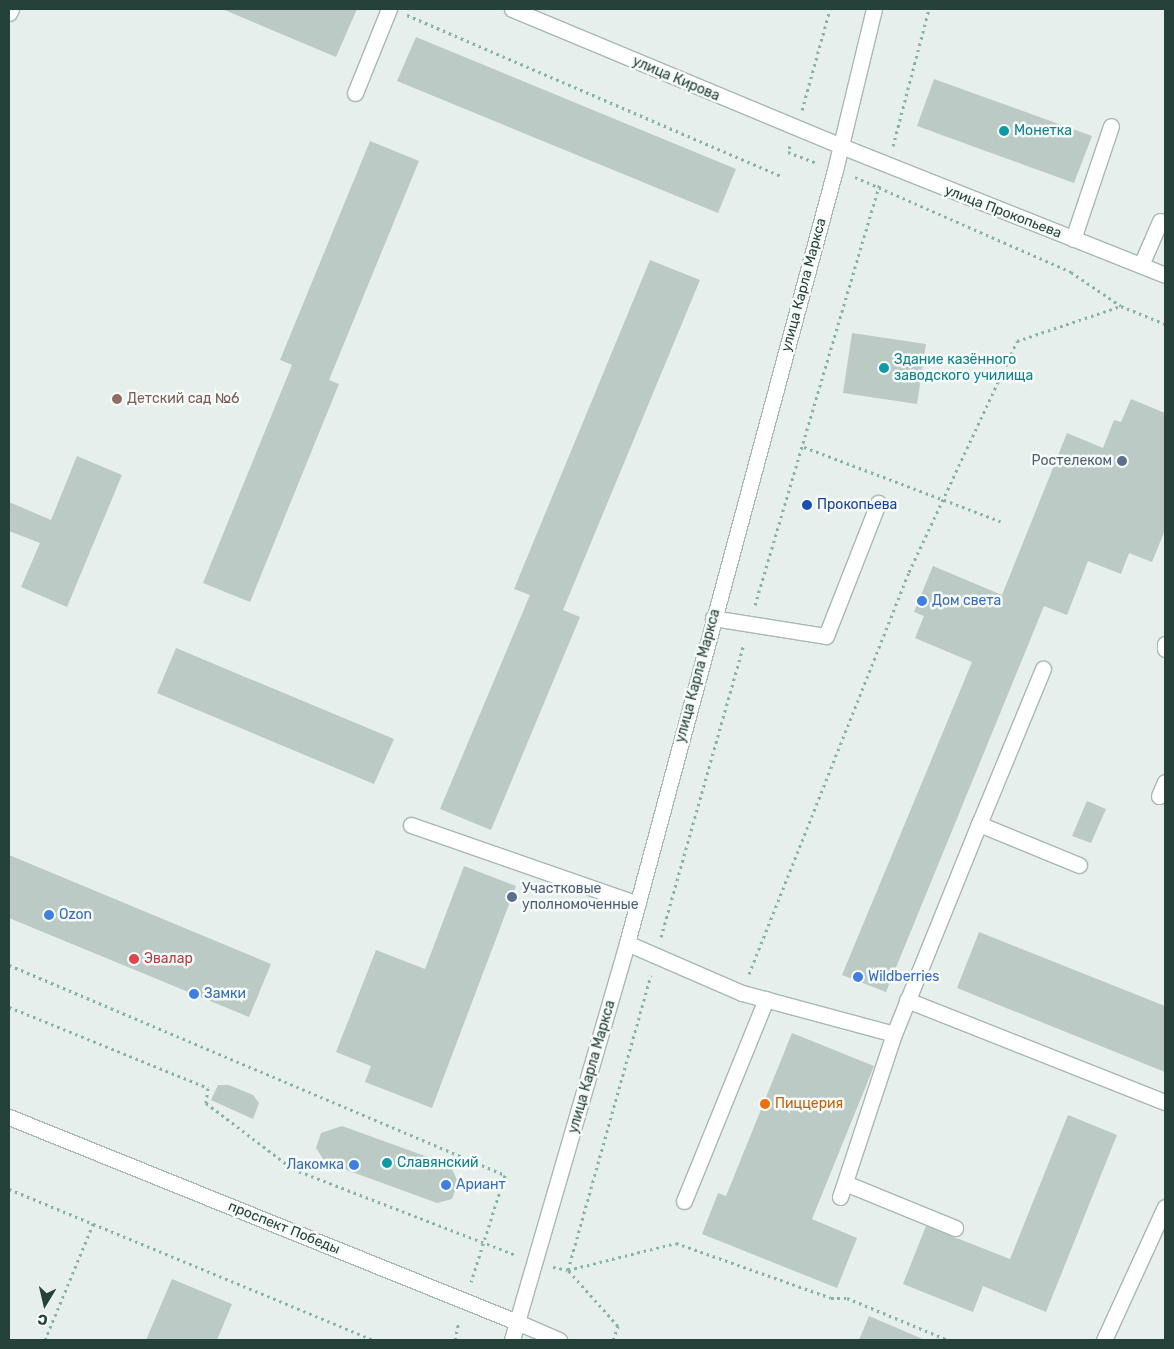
<!DOCTYPE html>
<meta charset="utf-8">
<style>
body{margin:0}
#map{position:relative;width:1174px;height:1349px;overflow:hidden;background:#e6efeb;font-family:Rubik,sans-serif}
div>[style]{position:absolute}
.building>*{inset:0;background:#bbcac4}
.path>*{height:3px;margin-top:-1.5px;transform-origin:0;background:repeating-linear-gradient(90deg,#86b3a5 0 2.5px,transparent 0 6.5px)}
.roads{filter:drop-shadow(1px 0 #a8b8b2) drop-shadow(-1px 0 #a8b8b2) drop-shadow(0 1px #a8b8b2) drop-shadow(0 -1px #a8b8b2)}
.service>*{height:15px;margin:-7.5px;padding:0 7.5px;transform-origin:7.5px;border-radius:7.5px;background:#fff}
.minor>*{height:15px;margin:-7.5px;padding:0 7.5px;transform-origin:7.5px;border-radius:7.5px;background:#fff}
.tertiary>*{height:15px;margin:-7.5px;padding:0 7.5px;transform-origin:7.5px;border-radius:7.5px;background:#fff}
.secondary>*{height:15px;margin:-7.5px;padding:0 7.5px;transform-origin:7.5px;border-radius:7.5px;background:#fff}
.dots>*{width:14px;height:14px;translate:-50% -50%;box-sizing:border-box;border:2px solid #f7fbf9;border-radius:50%}
span{translate:-50% -50%;white-space:nowrap;text-align:center;line-height:1.15;-webkit-text-stroke:5px #f7fbf9;paint-order:stroke}
.street-label{font-size:14px;color:#24423a}
.culture-label{font-size:14px;color:#0d838f}
.left{translate:0 -50%;text-align:left}
.education-label{font-size:14px;color:#785e54}
.service-label{font-size:14px;color:#4e5e75}
.right{translate:-100% -50%;text-align:right}
.transit-label{font-size:14px;color:#164399}
.shop-label{font-size:14px;color:#366cbe}
.health-label{font-size:14px;color:#be3a42}
.food-label{font-size:14px;color:#c56008}
.frame{position:absolute;inset:0;border:10px solid #24423a;pointer-events:none}
.north{position:absolute;left:20px;top:1279px;width:50px;height:50px;-webkit-text-stroke:4px #f7fbf9;paint-order:stroke;rotate:189deg;font-size:14px;font-weight:700;line-height:20px;text-align:center;color:#24423a}
.north::after{content:'';display:block;margin:auto;width:18px;height:22px;background:#24423a;clip-path:polygon(50% 0,100% 100%,50% 72%,0 100%)}
</style>
<div id="map">
<div class="building">
<div style="clip-path:polygon(222px 9px,357px 9px,336px 57px)"></div>
<div style="clip-path:polygon(416px 37px,736px 169px,718px 213px,397px 81px)"></div>
<div style="clip-path:polygon(934px 79px,1092px 136px,1074px 183px,917px 126px)"></div>
<div style="clip-path:polygon(370px 141px,419px 161px,329px 380px,339px 384px,250px 602px,203px 583px,292px 365px,280px 360px)"></div>
<div style="clip-path:polygon(650px 260px,700px 280px,563px 610px,580px 617px,491px 830px,440px 809px,530px 595px,514px 589px)"></div>
<div style="clip-path:polygon(852px 333px,926px 344px,917px 404px,843px 393px)"></div>
<div style="clip-path:polygon(1131px 399px,1165px 413px,1165px 530px,1152px 562px,1129px 553px,1121px 574px,1088px 561px,1067px 615px,1044px 606px,886px 992px,842px 975px,972px 662px,915px 638px,924px 616px,914px 612px,933px 566px,1002px 595px,1067px 433px,1103px 448px,1114px 420px,1121px 422px)"></div>
<div style="clip-path:polygon(77px 456px,122px 475px,67px 607px,21px 587px,40px 543px,9px 531px,9px 502px,51px 520px)"></div>
<div style="clip-path:polygon(176px 648px,394px 739px,374px 784px,157px 693px)"></div>
<div style="clip-path:polygon(1087px 801px,1106px 809px,1091px 843px,1072px 836px)"></div>
<div style="clip-path:polygon(9px 855px,271px 964px,249px 1017px,9px 918px)"></div>
<div style="clip-path:polygon(464px 866px,516px 886px,432px 1108px,365px 1082px,371px 1066px,336px 1052px,376px 950px,425px 969px)"></div>
<div style="clip-path:polygon(979px 932px,1165px 1006px,1165px 1072px,957px 988px)"></div>
<div style="clip-path:polygon(792px 1033px,874px 1066px,812px 1219px,857px 1238px,837px 1288px,702px 1234px,718px 1193px,726px 1196px)"></div>
<div style="clip-path:polygon(218px 1085px,229px 1085px,253px 1095px,259px 1103px,253px 1119px,211px 1100px)"></div>
<div style="clip-path:polygon(1068px 1115px,1117px 1135px,1046px 1312px,983px 1286px,973px 1312px,903px 1284px,926px 1226px,1010px 1259px)"></div>
<div style="clip-path:polygon(342px 1126px,450px 1165px,458px 1182px,452px 1199px,437px 1203px,325px 1162px,316px 1148px,321px 1133px)"></div>
<div style="clip-path:polygon(172px 1279px,232px 1304px,217px 1340px,146px 1340px)"></div>
<div style="clip-path:polygon(869px 1316px,925px 1340px,859px 1340px)"></div>
</div>
<div class="path">
<div style="left:407px;top:15px;width:407px;rotate:23.3deg"></div>
<div style="left:802px;top:110px;width:105px;rotate:-74.5deg"></div>
<div style="left:790px;top:146px;width:6px;rotate:108deg"></div>
<div style="left:788px;top:152px;width:30px;rotate:21deg"></div>
<div style="left:893px;top:146px;width:142px;rotate:-75.3deg"></div>
<div style="left:855px;top:177px;width:236px;rotate:23.7deg"></div>
<div style="left:1071px;top:272px;width:60px;rotate:34.2deg"></div>
<div style="left:1121px;top:306px;width:48px;rotate:22.2deg"></div>
<div style="left:804px;top:447px;width:210px;rotate:20.7deg"></div>
<div style="left:755px;top:605px;width:441px;rotate:-73.5deg"></div>
<div style="left:661px;top:937px;width:305px;rotate:-74.2deg"></div>
<div style="left:9px;top:965px;width:539px;rotate:22.95deg"></div>
<div style="left:505px;top:1175px;width:112px;rotate:107.6deg"></div>
<div style="left:749px;top:974px;width:433px;rotate:-68.3deg"></div>
<div style="left:909px;top:572px;width:255px;rotate:-64.9deg"></div>
<div style="left:1017px;top:341px;width:110px;rotate:-18.6deg"></div>
<div style="left:9px;top:1007px;width:215px;rotate:22.1deg"></div>
<div style="left:208px;top:1088px;width:15px;rotate:98deg"></div>
<div style="left:206px;top:1103px;width:109px;rotate:37.2deg"></div>
<div style="left:293px;top:1169px;width:239px;rotate:21.1deg"></div>
<div style="left:9px;top:1189px;width:394px;rotate:22.5deg"></div>
<div style="left:553px;top:1267px;width:15px;rotate:11deg"></div>
<div style="left:568px;top:1270px;width:111px;rotate:-14deg"></div>
<div style="left:676px;top:1243px;width:164px;rotate:19.5deg"></div>
<div style="left:831px;top:1298px;width:16px"></div>
<div style="left:847px;top:1298px;width:109px;rotate:22.6deg"></div>
<div style="left:45px;top:1340px;width:126px;rotate:-67.5deg"></div>
<div style="left:455px;top:1340px;width:19px;rotate:-78deg"></div>
<div style="left:613px;top:1340px;width:15px;rotate:-70deg"></div>
<div style="left:618px;top:1326px;width:75px;rotate:-131.8deg"></div>
<div style="left:568px;top:1270px;width:306px;rotate:-74.3deg"></div>
</div>
<div class="roads">
<div class="service">
<div style="left:9px;top:13px;width:4px;rotate:-63deg"></div>
<div style="left:355px;top:93px;width:91px;rotate:-68deg"></div>
<div style="left:1073px;top:239px;width:119px;rotate:-71.4deg"></div>
<div style="left:1141px;top:265px;width:48px;rotate:-66.6deg"></div>
<div style="left:713px;top:618px;width:114px;rotate:9.1deg"></div>
<div style="left:826px;top:636px;width:143px;rotate:-68.6deg"></div>
<div style="left:1165px;top:644px;width:5px;rotate:90deg"></div>
<div style="left:1159px;top:796px;width:15px;rotate:-67deg"></div>
<div style="left:979px;top:824px;width:168px;rotate:-67.6deg"></div>
<div style="left:411px;top:825px;width:240px;rotate:19.2deg"></div>
<div style="left:627px;top:943px;width:125px;rotate:23.5deg"></div>
<div style="left:742px;top:993px;width:157px;rotate:15.1deg"></div>
<div style="left:894px;top:1034px;width:227px;rotate:-68deg"></div>
<div style="left:979px;top:824px;width:108px;rotate:22.3deg"></div>
<div style="left:907px;top:1000px;width:277px;rotate:21.6deg"></div>
<div style="left:845px;top:1183px;width:119px;rotate:22.2deg"></div>
<div style="left:840px;top:1197px;width:172px;rotate:-71.7deg"></div>
<div style="left:684px;top:1201px;width:218px;rotate:-67.9deg"></div>
<div style="left:1104px;top:1340px;width:146px;rotate:-65.4deg"></div>
</div>
<div class="minor">
<div style="left:841px;top:146px;width:349px;rotate:21.7deg"></div>
</div>
<div class="tertiary">
<div style="left:512px;top:9px;width:356px;rotate:22.6deg"></div>
<div style="left:512px;top:1340px;width:19px;rotate:-74deg"></div>
<div style="left:517px;top:1322px;width:46px;rotate:23.2deg"></div>
</div>
<div class="secondary">
<div style="left:9px;top:1117px;width:548px;rotate:21.98deg"></div>
<div style="left:517px;top:1322px;width:395px;rotate:-73.8deg"></div>
<div style="left:627px;top:943px;width:800px;rotate:-74.94deg"></div>
<div style="left:835px;top:170px;width:166px;rotate:-76.4deg"></div>
</div>
</div>
<div class="dots">
<div style="left:1004px;top:131px;background:#0f9aa8"></div>
<div style="left:884px;top:368px;background:#0f9aa8"></div>
<div style="left:117px;top:399px;background:#8d6e63"></div>
<div style="left:1122px;top:461px;background:#5c6f8a"></div>
<div style="left:807px;top:505px;background:#1a4fb4"></div>
<div style="left:922px;top:601px;background:#3f7fe0"></div>
<div style="left:512px;top:897px;background:#5c6f8a"></div>
<div style="left:49px;top:915px;background:#3f7fe0"></div>
<div style="left:134px;top:959px;background:#e0444e"></div>
<div style="left:858px;top:977px;background:#3f7fe0"></div>
<div style="left:194px;top:994px;background:#3f7fe0"></div>
<div style="left:765px;top:1104px;background:#e8710a"></div>
<div style="left:387px;top:1163px;background:#0f9aa8"></div>
<div style="left:354px;top:1165px;background:#3f7fe0"></div>
<div style="left:446px;top:1185px;background:#3f7fe0"></div>
</div>
<div class="street-label">
<span style="left:676px;top:79px;rotate:23deg">улица Кирова</span>
<span style="left:1003px;top:212px;rotate:21deg">улица Прокопьева</span>
<span style="left:804px;top:285px;rotate:-75deg">улица Карла Маркса</span>
<span style="left:698px;top:676px;rotate:-75deg">улица Карла Маркса</span>
<span style="left:592px;top:1067px;rotate:-74deg">улица Карла Маркса</span>
<span style="left:284px;top:1228px;rotate:22deg">проспект Победы</span>
</div>
<div class="culture-label">
<span class="left" style="left:1014px;top:131px">Монетка</span>
<span class="left" style="left:894px;top:368px">Здание казённого<br>заводского училища</span>
<span class="left" style="left:397px;top:1163px">Славянский</span>
</div>
<div class="education-label">
<span class="left" style="left:127px;top:399px">Детский сад №6</span>
</div>
<div class="service-label">
<span class="right" style="left:1112px;top:461px">Ростелеком</span>
<span class="left" style="left:522px;top:897px">Участковые<br>уполномоченные</span>
</div>
<div class="transit-label">
<span class="left" style="left:817px;top:505px">Прокопьева</span>
</div>
<div class="shop-label">
<span class="left" style="left:932px;top:601px">Дом света</span>
<span class="left" style="left:59px;top:915px">Ozon</span>
<span class="left" style="left:868px;top:977px">Wildberries</span>
<span class="left" style="left:204px;top:994px">Замки</span>
<span class="right" style="left:344px;top:1165px">Лакомка</span>
<span class="left" style="left:456px;top:1185px">Ариант</span>
</div>
<div class="health-label">
<span class="left" style="left:144px;top:959px">Эвалар</span>
</div>
<div class="food-label">
<span class="left" style="left:775px;top:1104px">Пиццерия</span>
</div>
<div class="frame"></div>
<div class="north">С</div>
</div>
